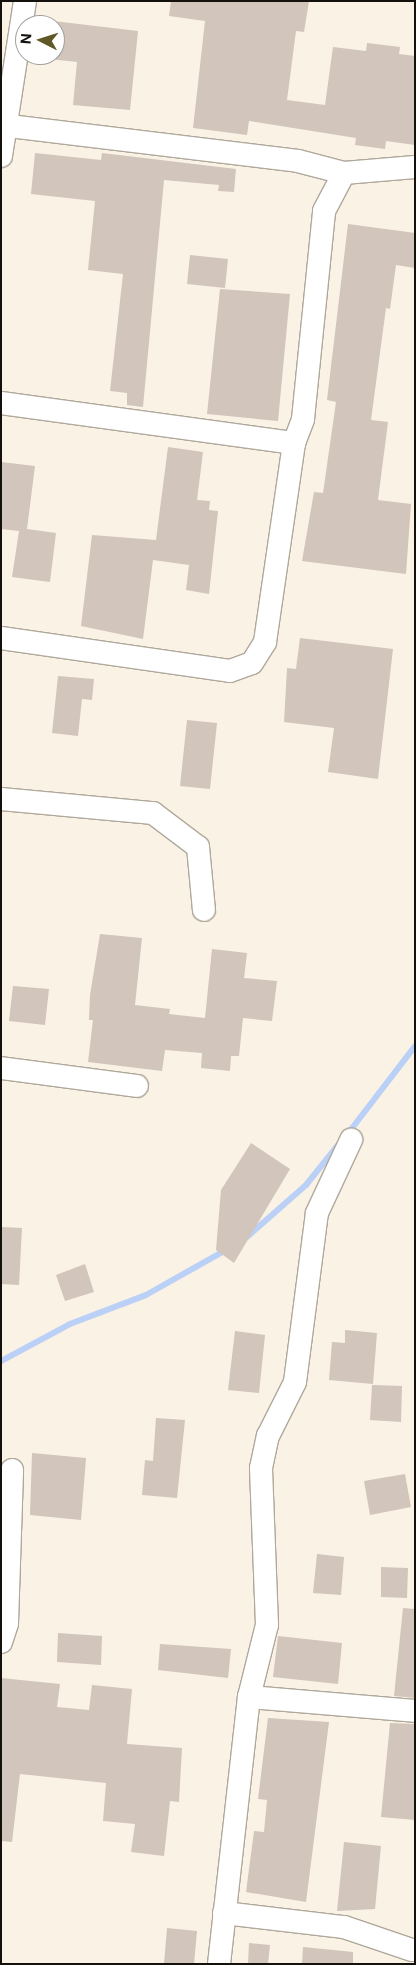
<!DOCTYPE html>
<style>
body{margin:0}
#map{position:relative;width:416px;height:1965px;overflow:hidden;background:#faf2e4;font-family:Inter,sans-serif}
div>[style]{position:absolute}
.stream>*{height:6px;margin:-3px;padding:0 3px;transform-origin:3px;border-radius:3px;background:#bad0f7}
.building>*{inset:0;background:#d2c5bb}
.roads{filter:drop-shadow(1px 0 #afa89b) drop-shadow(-1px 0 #afa89b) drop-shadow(0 1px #afa89b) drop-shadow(0 -1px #afa89b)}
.street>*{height:22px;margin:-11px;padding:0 11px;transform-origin:11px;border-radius:11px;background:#fff}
span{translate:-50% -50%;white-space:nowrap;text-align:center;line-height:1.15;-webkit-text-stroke:4.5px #fff;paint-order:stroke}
.frame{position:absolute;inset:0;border:2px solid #14110d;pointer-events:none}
.north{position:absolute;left:15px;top:15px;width:50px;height:50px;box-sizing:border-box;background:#fff;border:1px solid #a1a09e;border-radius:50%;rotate:275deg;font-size:14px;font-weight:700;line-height:20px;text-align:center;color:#14110d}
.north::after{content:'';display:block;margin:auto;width:18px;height:22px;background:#5e5926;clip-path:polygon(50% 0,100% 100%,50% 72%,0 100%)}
</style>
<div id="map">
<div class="stream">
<div style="left:346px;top:1136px;width:113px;rotate:-52.5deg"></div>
<div style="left:247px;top:1237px;width:79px;rotate:-41.4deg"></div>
<div style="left:306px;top:1185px;width:51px;rotate:-51.3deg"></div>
<div style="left:1px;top:1361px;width:78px;rotate:-28.2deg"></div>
<div style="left:70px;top:1324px;width:81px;rotate:-20.9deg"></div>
<div style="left:146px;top:1295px;width:92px;rotate:-29.4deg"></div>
</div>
<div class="building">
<div style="clip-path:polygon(171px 1px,309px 1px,304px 32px,296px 31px,287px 100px,325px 105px,333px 47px,366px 51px,367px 43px,400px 47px,399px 54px,415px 56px,415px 145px,386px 141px,385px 149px,355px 145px,356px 138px,249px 121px,247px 135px,193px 128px,205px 21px,169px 16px)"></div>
<div style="clip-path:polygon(45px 20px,138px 31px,130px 110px,73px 105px,77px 62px,40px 58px,55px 55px,55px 25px,44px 25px)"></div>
<div style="clip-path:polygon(35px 153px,101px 160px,102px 153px,236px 169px,234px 192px,218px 191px,219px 185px,164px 180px,143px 407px,127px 405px,127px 393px,110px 391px,123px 274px,88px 270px,95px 201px,31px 194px)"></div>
<div style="clip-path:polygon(348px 224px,415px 233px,415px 268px,396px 265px,390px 309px,386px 308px,371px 420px,388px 422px,378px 500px,411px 504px,406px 574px,302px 561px,314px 492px,323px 493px,336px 402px,327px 400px)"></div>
<div style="clip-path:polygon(190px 255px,228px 259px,225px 288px,187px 284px)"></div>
<div style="clip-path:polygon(220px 289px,290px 294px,278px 421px,207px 414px)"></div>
<div style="clip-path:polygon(168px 447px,203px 452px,197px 500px,210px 501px,209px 510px,218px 511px,209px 594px,186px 590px,189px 565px,153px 560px,143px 639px,81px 626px,92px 535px,156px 540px)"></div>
<div style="clip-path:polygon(1px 462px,35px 466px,27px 529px,56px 533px,50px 582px,12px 577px,19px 531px,1px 529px)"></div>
<div style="clip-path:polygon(300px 638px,393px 649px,378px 779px,328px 772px,334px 728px,284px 722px,287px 668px,296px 669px)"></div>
<div style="clip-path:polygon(58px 676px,94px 679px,92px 700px,82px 699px,78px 736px,52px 733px)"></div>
<div style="clip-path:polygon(187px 720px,217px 723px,210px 789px,180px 786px)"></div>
<div style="clip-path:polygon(100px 934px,142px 938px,135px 1005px,170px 1009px,169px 1014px,205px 1018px,212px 949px,247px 953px,244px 978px,277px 981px,272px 1021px,243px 1018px,239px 1056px,231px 1056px,230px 1071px,201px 1068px,202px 1053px,165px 1050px,162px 1071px,88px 1062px,93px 1020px,89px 1020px,90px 995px)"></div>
<div style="clip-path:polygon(13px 986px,49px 989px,45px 1025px,9px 1021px)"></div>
<div style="clip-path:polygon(251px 1143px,290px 1169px,234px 1263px,216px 1250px,221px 1190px)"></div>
<div style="clip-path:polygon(1px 1227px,22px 1228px,19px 1285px,1px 1284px)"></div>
<div style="clip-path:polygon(85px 1264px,94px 1292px,65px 1301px,56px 1275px)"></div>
<div style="clip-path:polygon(345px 1330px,377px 1333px,373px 1384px,329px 1380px,332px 1342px,345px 1343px)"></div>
<div style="clip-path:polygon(235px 1331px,265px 1335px,259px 1393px,228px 1390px)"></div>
<div style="clip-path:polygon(372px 1385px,402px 1386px,401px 1422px,370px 1420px)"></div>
<div style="clip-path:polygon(156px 1418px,185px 1420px,177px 1498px,142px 1495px,145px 1460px,153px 1461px)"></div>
<div style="clip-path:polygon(32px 1453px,86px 1458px,81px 1520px,30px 1515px)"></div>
<div style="clip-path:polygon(405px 1474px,411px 1507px,370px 1515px,364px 1481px)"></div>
<div style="clip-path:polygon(317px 1554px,344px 1557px,341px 1595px,313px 1593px)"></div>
<div style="clip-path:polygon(381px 1567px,408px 1568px,407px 1598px,381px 1597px)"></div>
<div style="clip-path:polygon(403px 1608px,415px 1609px,415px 1698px,394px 1696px)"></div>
<div style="clip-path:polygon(58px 1633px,102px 1636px,101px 1665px,57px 1662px)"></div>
<div style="clip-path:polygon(278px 1636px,342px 1643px,338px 1684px,273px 1677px)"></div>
<div style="clip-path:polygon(160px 1644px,231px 1649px,228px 1678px,158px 1670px)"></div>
<div style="clip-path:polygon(1px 1678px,60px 1684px,57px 1707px,89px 1710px,92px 1685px,132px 1689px,127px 1744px,182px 1748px,179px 1802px,170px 1801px,164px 1856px,131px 1852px,135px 1824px,103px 1821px,106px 1783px,20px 1774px,12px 1842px,1px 1841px)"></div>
<div style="clip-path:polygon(268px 1718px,329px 1722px,306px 1902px,246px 1892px,254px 1831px,264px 1832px,267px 1800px,258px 1799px)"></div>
<div style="clip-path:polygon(390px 1723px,415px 1724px,415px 1820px,381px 1817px)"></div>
<div style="clip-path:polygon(344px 1842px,381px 1846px,375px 1909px,337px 1911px)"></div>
<div style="clip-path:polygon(167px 1928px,197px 1931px,194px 1964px,164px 1964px)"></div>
<div style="clip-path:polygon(249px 1943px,270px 1945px,268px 1964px,248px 1964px)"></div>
<div style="clip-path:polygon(303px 1947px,353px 1952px,353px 1964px,302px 1964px)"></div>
</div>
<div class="roads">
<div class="street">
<div style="left:1px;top:125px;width:299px;rotate:6.9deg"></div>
<div style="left:298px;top:161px;width:48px;rotate:14.6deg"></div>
<div style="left:344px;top:173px;width:71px;rotate:-4.8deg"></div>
<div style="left:1px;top:156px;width:157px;rotate:-81.2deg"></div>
<div style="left:1px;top:403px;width:296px;rotate:7.8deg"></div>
<div style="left:294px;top:443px;width:26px;rotate:-69deg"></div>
<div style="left:303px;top:419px;width:209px;rotate:-84.2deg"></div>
<div style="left:324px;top:211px;width:43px;rotate:-62.2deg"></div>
<div style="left:1px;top:638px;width:231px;rotate:8.2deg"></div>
<div style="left:230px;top:671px;width:23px;rotate:-20deg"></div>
<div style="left:252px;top:663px;width:25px;rotate:-58deg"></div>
<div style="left:265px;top:642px;width:201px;rotate:-81.7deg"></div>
<div style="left:1px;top:799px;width:153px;rotate:5.3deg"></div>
<div style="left:153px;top:813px;width:56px;rotate:37.1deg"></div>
<div style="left:198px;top:847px;width:63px;rotate:84.6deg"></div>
<div style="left:1px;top:1068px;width:137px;rotate:7.5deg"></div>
<div style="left:1px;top:1642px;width:20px;rotate:-72deg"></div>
<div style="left:7px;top:1623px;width:153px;rotate:-88.1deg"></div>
<div style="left:249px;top:1697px;width:167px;rotate:4.8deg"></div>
<div style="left:224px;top:1913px;width:121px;rotate:6.7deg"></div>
<div style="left:344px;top:1927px;width:72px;rotate:18.7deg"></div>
<div style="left:219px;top:1964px;width:269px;rotate:-83.6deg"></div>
<div style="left:249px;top:1697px;width:74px;rotate:-76deg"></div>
<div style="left:267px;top:1625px;width:157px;rotate:-92.2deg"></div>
<div style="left:261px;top:1468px;width:33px;rotate:-78deg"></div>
<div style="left:268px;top:1436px;width:60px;rotate:-63.4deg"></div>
<div style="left:295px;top:1382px;width:170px;rotate:-82.6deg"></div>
<div style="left:317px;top:1213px;width:81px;rotate:-65deg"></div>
</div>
</div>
<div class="frame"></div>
<div class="north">N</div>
</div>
